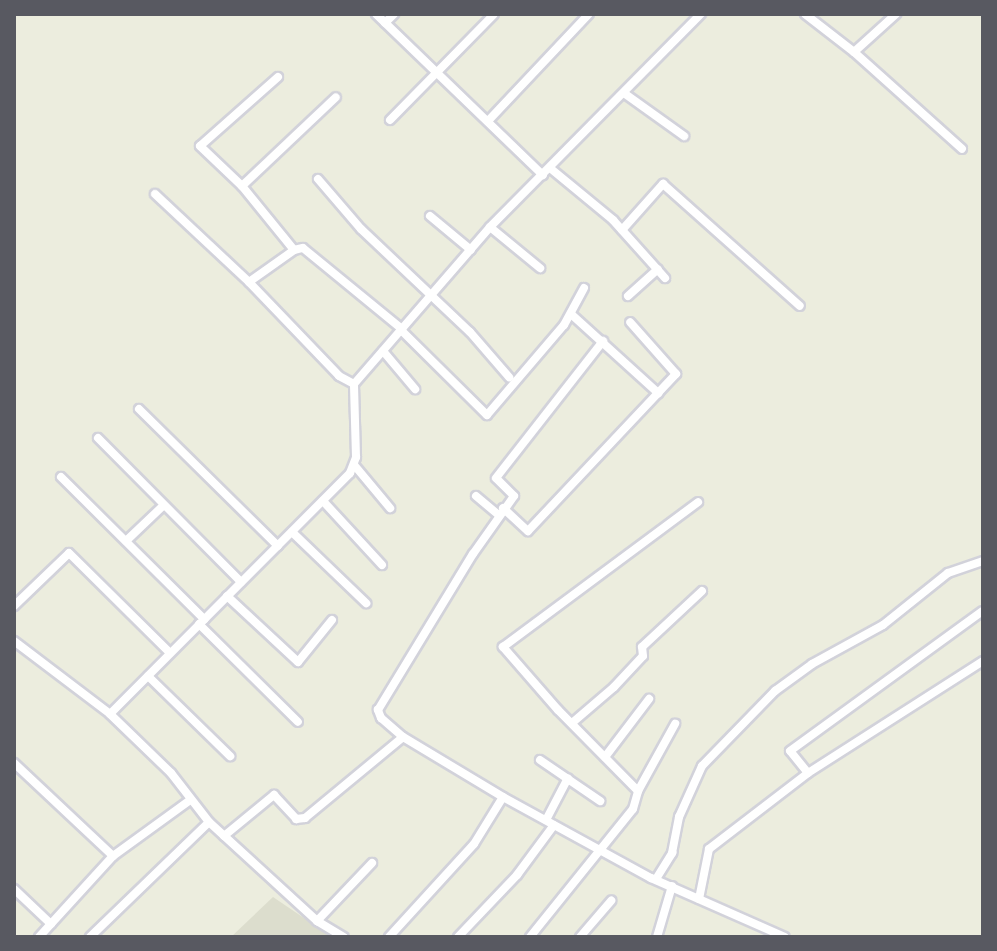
<!DOCTYPE html>
<style>
body{margin:0}
#map{position:relative;width:997px;height:951px;overflow:hidden;background:#ecedde;font-family:Overpass,sans-serif}
div>[style]{position:absolute}
.education>*{inset:0;background:#dcddcd}
.roads{filter:drop-shadow(2px 0 #d2d2da) drop-shadow(-2px 0 #d2d2da) drop-shadow(0 2px #d2d2da) drop-shadow(0 -2px #d2d2da)}
.minor>*{height:8px;margin:-4px;padding:0 4px;transform-origin:4px;border-radius:4px;background:#fff}
span{translate:-50% -50%;white-space:nowrap;text-align:center;line-height:1.15;-webkit-text-stroke:6px #fff;paint-order:stroke}
.frame{position:absolute;inset:0;border:16px solid #585961;pointer-events:none}
</style>
<div id="map">
<div class="education">
<div style="clip-path:polygon(273px 897px,332px 937px,231px 937px)"></div>
</div>
<div class="roads">
<div class="minor">
<div style="left:376px;top:14px;width:232px;rotate:44deg"></div>
<div style="left:805px;top:14px;width:62px;rotate:37.8deg"></div>
<div style="left:854px;top:52px;width:145px;rotate:41.9deg"></div>
<div style="left:385px;top:23px;width:13px;rotate:-45deg"></div>
<div style="left:854px;top:52px;width:57px;rotate:-42.1deg"></div>
<div style="left:278px;top:77px;width:104px;rotate:138.5deg"></div>
<div style="left:200px;top:146px;width:58px;rotate:43.6deg"></div>
<div style="left:242px;top:186px;width:82px;rotate:50.9deg"></div>
<div style="left:294px;top:250px;width:9px;rotate:-13deg"></div>
<div style="left:303px;top:248px;width:128px;rotate:39.3deg"></div>
<div style="left:624px;top:93px;width:74px;rotate:35.6deg"></div>
<div style="left:390px;top:120px;width:148px;rotate:-45.5deg"></div>
<div style="left:488px;top:121px;width:147px;rotate:-46.7deg"></div>
<div style="left:550px;top:168px;width:82px;rotate:39.5deg"></div>
<div style="left:613px;top:220px;width:78px;rotate:48.1deg"></div>
<div style="left:318px;top:179px;width:66px;rotate:49.3deg"></div>
<div style="left:361px;top:229px;width:150px;rotate:43.4deg"></div>
<div style="left:470px;top:332px;width:60px;rotate:49.1deg"></div>
<div style="left:242px;top:186px;width:129px;rotate:-43.4deg"></div>
<div style="left:155px;top:194px;width:129px;rotate:43.1deg"></div>
<div style="left:249px;top:282px;width:130px;rotate:46.2deg"></div>
<div style="left:339px;top:376px;width:17px;rotate:28deg"></div>
<div style="left:430px;top:216px;width:53px;rotate:39.7deg"></div>
<div style="left:490px;top:227px;width:65px;rotate:39.4deg"></div>
<div style="left:622px;top:230px;width:62px;rotate:-48.3deg"></div>
<div style="left:663px;top:184px;width:183px;rotate:41.7deg"></div>
<div style="left:249px;top:282px;width:55px;rotate:-35.4deg"></div>
<div style="left:628px;top:296px;width:40px;rotate:-42deg"></div>
<div style="left:571px;top:314px;width:118px;rotate:42.2deg"></div>
<div style="left:401px;top:330px;width:121px;rotate:44.7deg"></div>
<div style="left:487px;top:415px;width:118px;rotate:-49.5deg"></div>
<div style="left:564px;top:325px;width:42px;rotate:-61.6deg"></div>
<div style="left:383px;top:351px;width:50px;rotate:49.9deg"></div>
<div style="left:139px;top:409px;width:195px;rotate:44.6deg"></div>
<div style="left:98px;top:438px;width:203px;rotate:45.2deg"></div>
<div style="left:355px;top:466px;width:55px;rotate:50.2deg"></div>
<div style="left:61px;top:477px;width:202px;rotate:44.8deg"></div>
<div style="left:476px;top:496px;width:30px;rotate:40deg"></div>
<div style="left:323px;top:501px;width:87px;rotate:47.3deg"></div>
<div style="left:503px;top:508px;width:34px;rotate:43deg"></div>
<div style="left:528px;top:531px;width:216px;rotate:-46.7deg"></div>
<div style="left:676px;top:374px;width:69px;rotate:-131.5deg"></div>
<div style="left:292px;top:532px;width:103px;rotate:43.8deg"></div>
<div style="left:126px;top:541px;width:52px;rotate:-43.5deg"></div>
<div style="left:227px;top:596px;width:97px;rotate:42.9deg"></div>
<div style="left:298px;top:662px;width:54px;rotate:-51deg"></div>
<div style="left:14px;top:606px;width:76px;rotate:-43.9deg"></div>
<div style="left:69px;top:553px;width:142px;rotate:44.7deg"></div>
<div style="left:199px;top:624px;width:139px;rotate:44.7deg"></div>
<div style="left:14px;top:641px;width:121px;rotate:37.2deg"></div>
<div style="left:110px;top:714px;width:85px;rotate:44deg"></div>
<div style="left:171px;top:773px;width:62px;rotate:52.2deg"></div>
<div style="left:209px;top:822px;width:147px;rotate:42.5deg"></div>
<div style="left:317px;top:921px;width:31px;rotate:31deg"></div>
<div style="left:148px;top:676px;width:115px;rotate:44.3deg"></div>
<div style="left:110px;top:714px;width:340px;rotate:-45.1deg"></div>
<div style="left:350px;top:473px;width:17px;rotate:-69deg"></div>
<div style="left:356px;top:457px;width:73px;rotate:-91.6deg"></div>
<div style="left:354px;top:384px;width:208px;rotate:-49.1deg"></div>
<div style="left:490px;top:227px;width:300px;rotate:-45.3deg"></div>
<div style="left:572px;top:723px;width:55px;rotate:-40.6deg"></div>
<div style="left:614px;top:687px;width:42px;rotate:-46.9deg"></div>
<div style="left:643px;top:656px;width:9px;rotate:-96deg"></div>
<div style="left:642px;top:647px;width:82px;rotate:-43deg"></div>
<div style="left:605px;top:757px;width:73px;rotate:-52.8deg"></div>
<div style="left:540px;top:760px;width:73px;rotate:34.3deg"></div>
<div style="left:14px;top:763px;width:136px;rotate:43.2deg"></div>
<div style="left:808px;top:773px;width:28px;rotate:-129deg"></div>
<div style="left:790px;top:751px;width:238px;rotate:-36deg"></div>
<div style="left:638px;top:791px;width:114px;rotate:-134.6deg"></div>
<div style="left:558px;top:710px;width:84px;rotate:-131.1deg"></div>
<div style="left:503px;top:647px;width:243px;rotate:-36.6deg"></div>
<div style="left:503px;top:797px;width:117px;rotate:-149deg"></div>
<div style="left:403px;top:737px;width:29px;rotate:-139deg"></div>
<div style="left:381px;top:718px;width:9px;rotate:-111deg"></div>
<div style="left:378px;top:710px;width:183px;rotate:-58.7deg"></div>
<div style="left:473px;top:554px;width:71px;rotate:-54.7deg"></div>
<div style="left:514px;top:496px;width:25px;rotate:-135deg"></div>
<div style="left:496px;top:478px;width:174px;rotate:-52deg"></div>
<div style="left:546px;top:820px;width:47px;rotate:-62.4deg"></div>
<div style="left:224px;top:836px;width:65px;rotate:-39.4deg"></div>
<div style="left:274px;top:795px;width:33px;rotate:47deg"></div>
<div style="left:296px;top:819px;width:9px;rotate:-6deg"></div>
<div style="left:305px;top:818px;width:127px;rotate:-39.6deg"></div>
<div style="left:656px;top:879px;width:31px;rotate:-58deg"></div>
<div style="left:672px;top:853px;width:37px;rotate:-79deg"></div>
<div style="left:679px;top:817px;width:56px;rotate:-65.7deg"></div>
<div style="left:702px;top:766px;width:105px;rotate:-45.8deg"></div>
<div style="left:775px;top:691px;width:46px;rotate:-36.1deg"></div>
<div style="left:812px;top:664px;width:81px;rotate:-28.8deg"></div>
<div style="left:883px;top:625px;width:83px;rotate:-38.7deg"></div>
<div style="left:948px;top:573px;width:37px;rotate:-19deg"></div>
<div style="left:14px;top:889px;width:51px;rotate:43.4deg"></div>
<div style="left:699px;top:899px;width:51px;rotate:-78.7deg"></div>
<div style="left:709px;top:849px;width:125px;rotate:-37.5deg"></div>
<div style="left:808px;top:773px;width:208px;rotate:-32.6deg"></div>
<div style="left:317px;top:921px;width:80px;rotate:-46.5deg"></div>
<div style="left:39px;top:937px;width:110px;rotate:-47.6deg"></div>
<div style="left:113px;top:856px;width:95px;rotate:-36deg"></div>
<div style="left:90px;top:937px;width:165px;rotate:-44deg"></div>
<div style="left:389px;top:937px;width:126px;rotate:-47.6deg"></div>
<div style="left:474px;top:844px;width:55px;rotate:-58.3deg"></div>
<div style="left:503px;top:797px;width:169px;rotate:28.7deg"></div>
<div style="left:651px;top:878px;width:146px;rotate:23.8deg"></div>
<div style="left:458px;top:937px;width:86px;rotate:-46.4deg"></div>
<div style="left:517px;top:875px;width:62px;rotate:-53.5deg"></div>
<div style="left:530px;top:937px;width:164px;rotate:-51.2deg"></div>
<div style="left:633px;top:809px;width:19px;rotate:-74deg"></div>
<div style="left:638px;top:791px;width:77px;rotate:-61.1deg"></div>
<div style="left:580px;top:937px;width:48px;rotate:-49.3deg"></div>
<div style="left:657px;top:937px;width:53px;rotate:-73.6deg"></div>
</div>
</div>
<div class="frame"></div>
</div>
